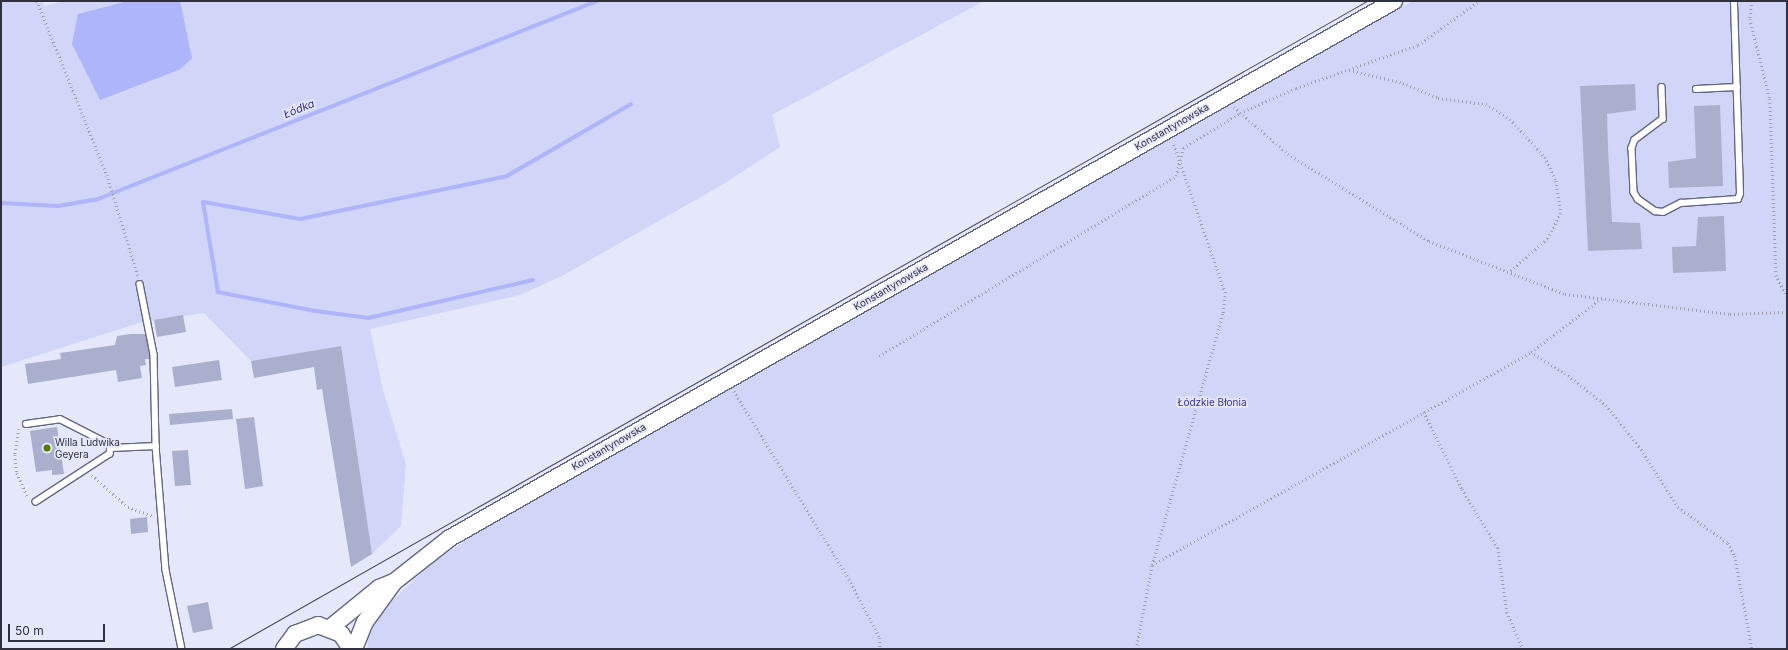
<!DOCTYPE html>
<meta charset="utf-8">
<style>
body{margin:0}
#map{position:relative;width:1788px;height:650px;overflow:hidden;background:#e5e8fb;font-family:Inter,sans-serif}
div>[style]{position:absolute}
.green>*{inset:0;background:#d1d5f7}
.water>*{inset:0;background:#aeb5fa}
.stream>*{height:4px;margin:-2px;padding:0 2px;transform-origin:2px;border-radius:2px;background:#aeb5fa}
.building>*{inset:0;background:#abafce}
.path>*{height:2.5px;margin-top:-1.25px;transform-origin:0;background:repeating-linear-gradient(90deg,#9fa1b2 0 1px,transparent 0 4px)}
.roads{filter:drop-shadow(1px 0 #636682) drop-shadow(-1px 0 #636682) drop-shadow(0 1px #636682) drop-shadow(0 -1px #636682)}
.service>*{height:5.5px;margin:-2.75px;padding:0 2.75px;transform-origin:2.75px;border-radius:2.75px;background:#fff}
.secondary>*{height:16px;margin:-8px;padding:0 8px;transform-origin:8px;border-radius:8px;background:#fff}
.tram>*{height:1px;margin:-0.5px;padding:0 0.5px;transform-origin:0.5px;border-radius:0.5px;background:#464755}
.dots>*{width:11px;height:11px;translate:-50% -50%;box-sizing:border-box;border:2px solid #e5e8fb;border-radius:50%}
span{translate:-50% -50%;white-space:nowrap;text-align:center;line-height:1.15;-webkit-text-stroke:3.5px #e5e8fb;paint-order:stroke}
.street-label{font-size:10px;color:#30313e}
.park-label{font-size:10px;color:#383191}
.poi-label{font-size:10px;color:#30313e}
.left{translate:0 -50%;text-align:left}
.water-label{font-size:11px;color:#373090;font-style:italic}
.frame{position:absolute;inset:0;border:2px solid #30313e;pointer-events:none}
.scale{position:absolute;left:8px;top:624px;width:97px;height:18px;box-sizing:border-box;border:2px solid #30313e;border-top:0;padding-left:5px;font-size:12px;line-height:14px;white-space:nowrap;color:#30313e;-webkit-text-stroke:3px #e5e8fb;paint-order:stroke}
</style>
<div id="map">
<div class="green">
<div style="clip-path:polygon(1px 1px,42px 1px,44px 6px,64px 1px,984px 1px,772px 115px,780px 147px,722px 185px,562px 276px,520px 295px,370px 329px,383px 390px,406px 464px,401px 526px,372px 554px,340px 346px,251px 361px,204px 313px,139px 323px,1px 367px)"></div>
<div style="clip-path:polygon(1413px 1px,1787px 1px,1787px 649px,367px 649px,369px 630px,378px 614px,433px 562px,494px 522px)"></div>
</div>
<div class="water">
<div style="clip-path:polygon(128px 1px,180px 1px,192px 58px,181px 69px,100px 100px,72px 44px,78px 14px)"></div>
</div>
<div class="stream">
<div style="left:1px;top:203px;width:57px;rotate:3deg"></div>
<div style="left:58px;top:206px;width:41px;rotate:-9.9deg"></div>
<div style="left:98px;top:199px;width:537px;rotate:-21.64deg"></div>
<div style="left:533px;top:280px;width:168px;rotate:167deg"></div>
<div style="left:369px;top:318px;width:54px;rotate:-172.6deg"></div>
<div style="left:315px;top:311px;width:99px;rotate:-168.9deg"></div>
<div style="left:218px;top:292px;width:91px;rotate:-99.5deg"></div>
<div style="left:203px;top:202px;width:98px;rotate:9.9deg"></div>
<div style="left:300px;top:219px;width:211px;rotate:-11.7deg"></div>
<div style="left:507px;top:176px;width:143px;rotate:-30.1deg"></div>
</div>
<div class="building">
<div style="clip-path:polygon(1635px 84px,1636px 110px,1607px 114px,1608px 148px,1612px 222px,1640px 223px,1642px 249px,1588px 251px,1580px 86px)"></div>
<div style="clip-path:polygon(1720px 105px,1723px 186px,1669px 188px,1668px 162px,1696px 158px,1694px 106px)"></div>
<div style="clip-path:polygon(1724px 216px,1726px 271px,1673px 273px,1672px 247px,1696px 246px,1698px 217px)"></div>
<div style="clip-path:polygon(183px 315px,186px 332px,157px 337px,154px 320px)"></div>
<div style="clip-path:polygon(130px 334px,146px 334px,150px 359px,145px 359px,146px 365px,140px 366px,142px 378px,118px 382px,116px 370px,28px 384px,25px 364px,61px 359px,60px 353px,115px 345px,117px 336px)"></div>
<div style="clip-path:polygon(341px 346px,372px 554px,351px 567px,322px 389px,317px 390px,314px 367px,254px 378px,251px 361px)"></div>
<div style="clip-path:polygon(219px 360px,222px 380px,175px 387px,172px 367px)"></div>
<div style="clip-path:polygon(232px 409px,233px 419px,170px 425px,169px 414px)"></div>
<div style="clip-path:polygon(254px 417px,263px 486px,245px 489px,236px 419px)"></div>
<div style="clip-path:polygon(57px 427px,64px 474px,52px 475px,52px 470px,36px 472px,30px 431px)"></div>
<div style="clip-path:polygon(188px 450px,191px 485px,175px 486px,172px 451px)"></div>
<div style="clip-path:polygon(147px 517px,148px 532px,131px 534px,130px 519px)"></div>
<div style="clip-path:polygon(208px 602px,213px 629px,193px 633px,187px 606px)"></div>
</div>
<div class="path">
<div style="left:37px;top:1px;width:188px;rotate:68.1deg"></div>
<div style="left:107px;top:175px;width:106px;rotate:72.9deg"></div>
<div style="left:1752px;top:1px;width:18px;rotate:96deg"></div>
<div style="left:1750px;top:19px;width:82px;rotate:76deg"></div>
<div style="left:1770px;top:99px;width:176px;rotate:88deg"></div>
<div style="left:1776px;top:275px;width:25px;rotate:63deg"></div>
<div style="left:1349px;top:70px;width:56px;rotate:13.5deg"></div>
<div style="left:1403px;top:83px;width:38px;rotate:23deg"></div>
<div style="left:1438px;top:98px;width:48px;rotate:7.1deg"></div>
<div style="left:1486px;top:104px;width:28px;rotate:32deg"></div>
<div style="left:1510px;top:119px;width:52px;rotate:47.4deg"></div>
<div style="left:1545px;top:157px;width:26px;rotate:65deg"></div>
<div style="left:1556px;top:181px;width:32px;rotate:81deg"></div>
<div style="left:1561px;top:213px;width:29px;rotate:117deg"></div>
<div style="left:1548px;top:239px;width:50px;rotate:139deg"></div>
<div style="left:1234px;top:107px;width:72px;rotate:41deg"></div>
<div style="left:1288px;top:154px;width:166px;rotate:31.7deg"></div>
<div style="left:1429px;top:241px;width:146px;rotate:21.3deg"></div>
<div style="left:1565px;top:294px;width:166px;rotate:6.9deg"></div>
<div style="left:1730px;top:314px;width:57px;rotate:-2deg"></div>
<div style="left:1531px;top:352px;width:40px;rotate:32deg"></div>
<div style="left:1565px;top:373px;width:52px;rotate:38deg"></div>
<div style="left:1606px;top:405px;width:53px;rotate:51.2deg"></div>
<div style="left:1639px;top:446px;width:72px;rotate:57.4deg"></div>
<div style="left:1678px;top:507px;width:62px;rotate:35.8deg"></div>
<div style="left:1728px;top:543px;width:15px;rotate:62deg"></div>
<div style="left:1735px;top:556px;width:95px;rotate:79.6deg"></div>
<div style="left:879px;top:356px;width:347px;rotate:-31.2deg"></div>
<div style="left:1176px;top:176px;width:29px;rotate:-76deg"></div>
<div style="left:1183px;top:148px;width:67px;rotate:-31.6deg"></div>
<div style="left:1240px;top:113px;width:61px;rotate:-24.1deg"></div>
<div style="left:1296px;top:88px;width:129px;rotate:-19.4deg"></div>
<div style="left:1418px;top:45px;width:75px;rotate:-35.8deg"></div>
<div style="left:734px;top:391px;width:220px;rotate:58.5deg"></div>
<div style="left:849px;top:579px;width:67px;rotate:62.3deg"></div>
<div style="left:880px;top:638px;width:11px;rotate:90deg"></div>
<div style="left:1424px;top:412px;width:86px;rotate:63.7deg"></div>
<div style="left:1462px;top:489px;width:69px;rotate:58.6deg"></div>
<div style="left:1498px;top:548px;width:65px;rotate:82deg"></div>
<div style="left:1507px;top:612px;width:40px;rotate:66.6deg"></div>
<div style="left:19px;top:429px;width:26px;rotate:99deg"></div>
<div style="left:15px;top:455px;width:18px;rotate:84deg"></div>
<div style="left:17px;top:473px;width:27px;rotate:66deg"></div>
<div style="left:92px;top:475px;width:48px;rotate:41.6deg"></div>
<div style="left:128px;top:507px;width:27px;rotate:20deg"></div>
<div style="left:1152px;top:565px;width:262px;rotate:-74.3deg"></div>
<div style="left:1223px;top:313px;width:20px;rotate:-84deg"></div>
<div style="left:1225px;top:293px;width:159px;rotate:-109.1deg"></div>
<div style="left:1136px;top:649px;width:86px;rotate:-79.2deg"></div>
<div style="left:1152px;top:565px;width:435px;rotate:-29.3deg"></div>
<div style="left:1531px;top:352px;width:89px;rotate:-37.3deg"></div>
</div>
<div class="roads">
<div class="service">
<div style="left:1662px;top:87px;width:32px;rotate:88deg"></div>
<div style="left:1663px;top:119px;width:35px;rotate:143deg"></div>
<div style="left:1635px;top:140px;width:9px;rotate:111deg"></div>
<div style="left:1632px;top:148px;width:44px;rotate:87.4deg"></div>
<div style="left:1634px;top:192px;width:8px;rotate:60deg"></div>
<div style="left:1638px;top:199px;width:21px;rotate:35deg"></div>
<div style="left:1655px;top:211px;width:8px;rotate:7deg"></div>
<div style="left:1663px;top:212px;width:20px;rotate:-27deg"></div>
<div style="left:1681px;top:203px;width:57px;rotate:-4deg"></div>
<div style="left:1738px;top:199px;width:5px;rotate:-68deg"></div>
<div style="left:1740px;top:194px;width:193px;rotate:-91.8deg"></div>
<div style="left:1696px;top:89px;width:41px;rotate:-2.8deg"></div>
<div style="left:140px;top:284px;width:72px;rotate:78.8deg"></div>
<div style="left:154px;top:355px;width:91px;rotate:88.7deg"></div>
<div style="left:156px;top:446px;width:124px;rotate:85.4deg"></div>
<div style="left:166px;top:570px;width:81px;rotate:78.6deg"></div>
<div style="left:26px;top:424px;width:34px;rotate:-8deg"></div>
<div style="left:60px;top:419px;width:57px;rotate:27deg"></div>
<div style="left:111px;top:445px;width:9px;rotate:96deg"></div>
<div style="left:110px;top:454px;width:88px;rotate:147deg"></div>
<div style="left:111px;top:448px;width:45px;rotate:-2.5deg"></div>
</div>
<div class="secondary">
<div style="left:330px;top:628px;width:63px;rotate:-39.2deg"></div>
<div style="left:379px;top:588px;width:16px;rotate:-22deg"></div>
<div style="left:284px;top:649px;width:19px;rotate:-54deg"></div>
<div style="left:295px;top:634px;width:25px;rotate:-21deg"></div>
<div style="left:318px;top:625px;width:25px;rotate:21deg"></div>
<div style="left:341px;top:634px;width:18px;rotate:56deg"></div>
<div style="left:354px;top:649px;width:29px;rotate:-68deg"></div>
<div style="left:365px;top:622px;width:49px;rotate:-54.1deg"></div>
<div style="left:394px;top:582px;width:71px;rotate:-38.2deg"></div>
<div style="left:450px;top:538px;width:1086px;rotate:-29.63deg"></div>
</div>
</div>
<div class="tram">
<div style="left:228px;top:649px;width:1310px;rotate:-29.64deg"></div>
</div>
<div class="dots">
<div style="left:47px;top:448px;background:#527d00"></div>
</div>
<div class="street-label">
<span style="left:1172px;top:127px;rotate:-30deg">Konstantynowska</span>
<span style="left:891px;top:287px;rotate:-30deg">Konstantynowska</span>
<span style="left:609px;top:447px;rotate:-30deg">Konstantynowska</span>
</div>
<div class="park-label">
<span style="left:1212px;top:403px">Łódzkie Błonia</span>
</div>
<div class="poi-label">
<span class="left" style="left:55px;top:448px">Willa Ludwika<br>Geyera</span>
</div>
<div class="water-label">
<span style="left:299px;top:109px;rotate:-22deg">Łódka</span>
</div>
<div class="frame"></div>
<div class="scale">50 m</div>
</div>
